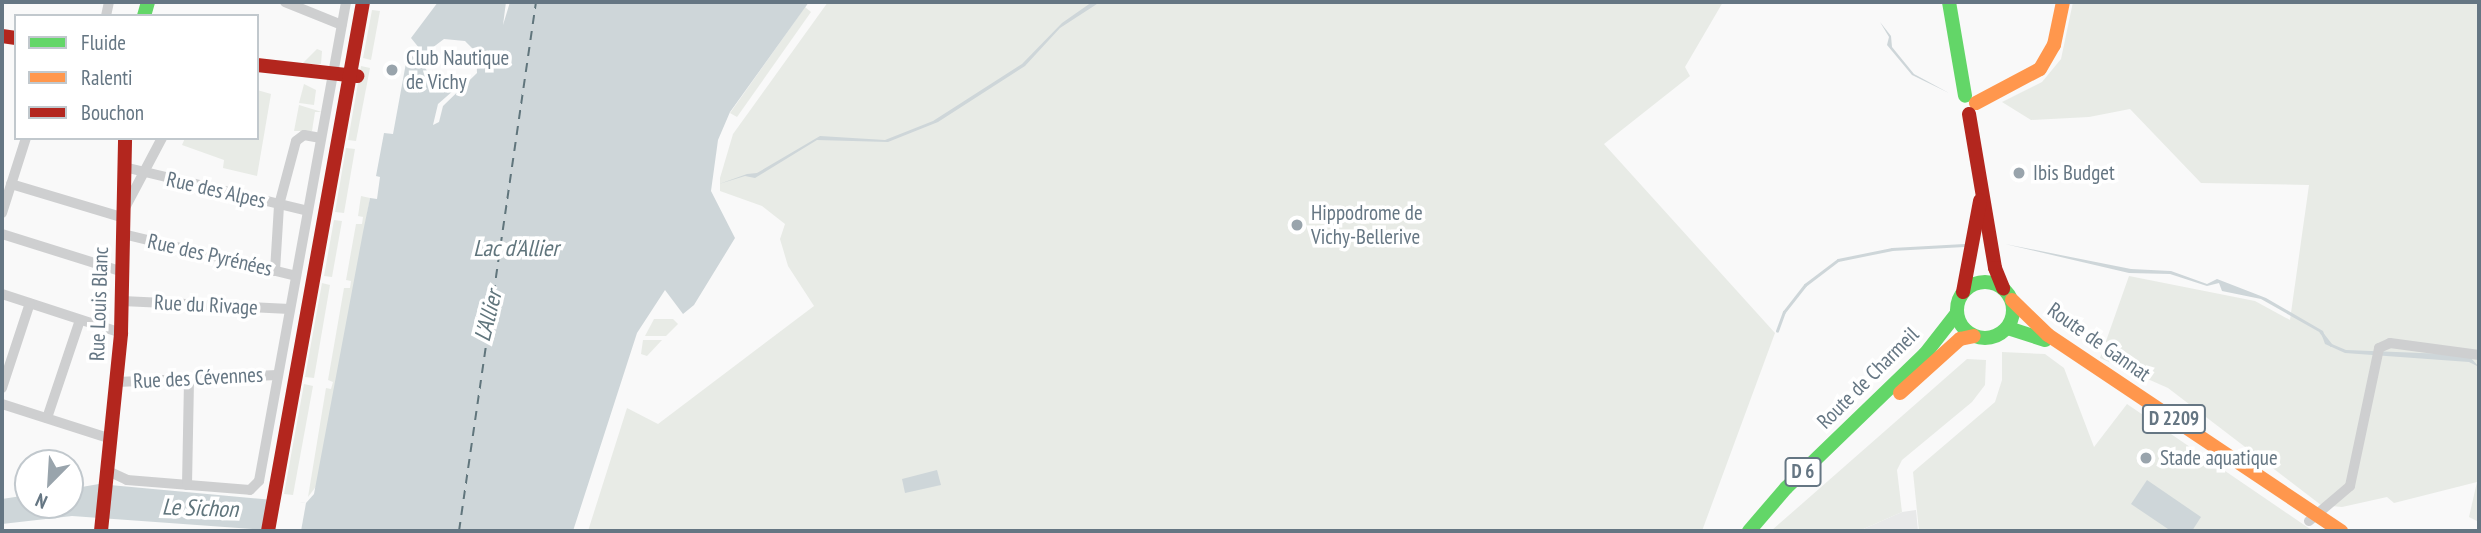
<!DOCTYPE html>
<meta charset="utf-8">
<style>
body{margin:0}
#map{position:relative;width:2481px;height:533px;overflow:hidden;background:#f9f9f9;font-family:"PT Sans Narrow",sans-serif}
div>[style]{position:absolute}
.built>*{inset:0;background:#e8e9e9}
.green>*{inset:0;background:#e8ebe6}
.water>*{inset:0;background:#ced6d9}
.pier>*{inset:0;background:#f9f9f9}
.stream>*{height:2.5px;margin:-1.25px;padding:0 1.25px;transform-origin:1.25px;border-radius:1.25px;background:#ced6d9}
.ferry>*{height:2px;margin-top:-1px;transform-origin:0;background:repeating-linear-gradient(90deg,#60757c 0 9px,transparent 0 16px)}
.street>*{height:10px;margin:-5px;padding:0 5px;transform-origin:5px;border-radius:5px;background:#cecfd0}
.fast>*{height:14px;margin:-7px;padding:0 7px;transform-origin:7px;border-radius:7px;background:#63d668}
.fast>.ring{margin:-7px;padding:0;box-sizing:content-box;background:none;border:14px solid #63d668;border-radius:50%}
.slow>*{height:14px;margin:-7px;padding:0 7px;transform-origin:7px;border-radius:7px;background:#ff974d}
.jam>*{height:14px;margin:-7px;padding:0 7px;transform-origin:7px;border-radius:7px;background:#b3261e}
.dots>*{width:19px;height:19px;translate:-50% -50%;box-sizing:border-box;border:4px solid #fff;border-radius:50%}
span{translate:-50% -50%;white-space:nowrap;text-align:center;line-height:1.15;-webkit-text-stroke:7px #fff;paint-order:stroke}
.shield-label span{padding:2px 5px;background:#fff;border:2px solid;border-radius:5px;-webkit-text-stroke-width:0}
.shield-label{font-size:19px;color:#657683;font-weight:700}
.poi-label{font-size:21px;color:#657683}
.left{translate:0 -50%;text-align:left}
.street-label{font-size:21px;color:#657683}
.water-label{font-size:23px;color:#60757c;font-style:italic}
.frame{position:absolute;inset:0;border:4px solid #657683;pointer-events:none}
.legend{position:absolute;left:14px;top:14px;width:245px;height:126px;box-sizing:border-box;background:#fff;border:2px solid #c1c8cd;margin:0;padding:9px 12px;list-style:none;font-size:21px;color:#657683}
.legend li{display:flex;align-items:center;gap:14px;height:35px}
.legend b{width:35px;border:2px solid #c1c8cd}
.north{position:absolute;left:14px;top:449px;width:70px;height:70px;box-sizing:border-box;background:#fff;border:2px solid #c1c8cd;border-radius:50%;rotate:204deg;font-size:19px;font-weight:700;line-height:28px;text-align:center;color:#657683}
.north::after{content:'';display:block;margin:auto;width:24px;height:32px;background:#99a4ac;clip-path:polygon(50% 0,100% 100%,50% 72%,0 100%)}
</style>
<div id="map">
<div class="built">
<div style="clip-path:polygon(1916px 510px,1918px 531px,1859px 531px,1902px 512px)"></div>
</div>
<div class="green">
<div style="clip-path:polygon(828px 2px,1723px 2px,1685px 67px,1690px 76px,1604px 144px,1775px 333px,1702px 531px,588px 531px,627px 408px,658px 424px,814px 306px,788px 266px,780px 239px,785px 224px,762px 206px,720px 191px,720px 178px,733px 134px)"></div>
<div style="clip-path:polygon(2073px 2px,2479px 2px,2479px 522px,2469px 517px,2477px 482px,2394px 503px,2387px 497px,2342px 507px,2321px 505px,2168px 388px,2100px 358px,2129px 276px,2255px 301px,2290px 320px,2309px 185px,2201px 183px,2130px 109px,2089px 117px,2031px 120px,2002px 102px,2042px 82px,2061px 59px)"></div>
<div style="clip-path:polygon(805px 7px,811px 12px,737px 117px,730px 113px)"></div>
<div style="clip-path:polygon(372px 10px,380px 11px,371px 60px,363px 58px)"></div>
<div style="clip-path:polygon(317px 49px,322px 51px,321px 64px,302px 64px)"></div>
<div style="clip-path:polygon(361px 66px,370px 68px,356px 141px,348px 140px)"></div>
<div style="clip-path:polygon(304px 84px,316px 90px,314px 105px,299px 103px)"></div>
<div style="clip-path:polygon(257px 90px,271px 94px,257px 176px,223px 168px,224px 160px,182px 145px,185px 138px,257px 138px)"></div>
<div style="clip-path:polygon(299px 105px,322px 112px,315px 112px,312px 131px,294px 131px)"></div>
<div style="clip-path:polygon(346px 148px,355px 149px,344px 213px,335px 212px)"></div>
<div style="clip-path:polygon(361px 196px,370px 198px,318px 484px,308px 497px,326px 388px,331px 389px,333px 382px,328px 380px,344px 288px,350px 288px,351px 281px,346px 280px,356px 224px,362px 224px,363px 217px,358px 216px)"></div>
<div style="clip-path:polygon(334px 220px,342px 221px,332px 277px,324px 276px)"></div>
<div style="clip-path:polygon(322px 283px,330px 285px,314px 378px,305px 377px)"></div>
<div style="clip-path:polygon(654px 319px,673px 319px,678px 324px,666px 336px,645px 336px)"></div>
<div style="clip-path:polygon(643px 340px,662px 340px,647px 356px,641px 354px)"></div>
<div style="clip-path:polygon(2002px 352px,2045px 354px,2064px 368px,2094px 447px,2127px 404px,2313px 531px,1919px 531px,1913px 472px,1995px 402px,2002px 380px)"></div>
<div style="clip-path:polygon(1967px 359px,1986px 360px,1985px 385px,1972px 402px,1902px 460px,1897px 470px,1902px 512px,1859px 531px,1771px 531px)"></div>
<div style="clip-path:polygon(304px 384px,313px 386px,293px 495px,284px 494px)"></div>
</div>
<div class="water">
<div style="clip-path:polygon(438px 2px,506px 2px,503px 25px,510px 2px,809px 2px,730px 112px,718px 140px,711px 191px,735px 238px,694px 305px,683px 314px,665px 290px,637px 333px,573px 531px,282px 531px,72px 516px,2px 524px,2px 499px,28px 495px,28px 505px,70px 505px,70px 489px,99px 484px,306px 503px,314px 494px,363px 232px,370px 198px,377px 199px,380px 177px,376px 176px,384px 133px,393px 134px,408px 52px,426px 69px,433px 84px,454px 90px,438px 104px,433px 125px,439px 122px,443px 106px,477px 73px,476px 52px,465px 41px,444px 39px,424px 54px,411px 38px)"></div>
<div style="clip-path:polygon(1092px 2px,1100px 2px,1060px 28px,1025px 66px,938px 122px,888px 142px,817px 140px,755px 178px,745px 176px,719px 184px,747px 174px,757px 173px,820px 136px,885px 140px,933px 121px,1022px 64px,1062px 23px)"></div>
<div style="clip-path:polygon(1880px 22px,1891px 36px,1892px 47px,1914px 74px,1949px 93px,1912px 75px,1887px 45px,1889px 37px)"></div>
<div style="clip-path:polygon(2005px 244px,2131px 269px,2171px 271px,2207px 284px,2217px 279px,2266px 298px,2323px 331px,2327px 342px,2346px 350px,2446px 354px,2471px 358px,2479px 367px,2469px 362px,2345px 353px,2325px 344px,2321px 333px,2261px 299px,2222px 291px,2219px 283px,2207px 286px,2170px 274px,2129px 273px)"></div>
<div style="clip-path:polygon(937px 470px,941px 485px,905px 493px,902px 479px)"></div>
<div style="clip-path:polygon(2147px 480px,2201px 517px,2192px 531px,2171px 531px,2131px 504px)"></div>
</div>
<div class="pier">
<div style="clip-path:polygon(270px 497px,306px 503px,301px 531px,264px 531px)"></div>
</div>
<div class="stream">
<div style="left:1777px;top:331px;width:20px;rotate:-70deg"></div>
<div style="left:1784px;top:312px;width:34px;rotate:-52deg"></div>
<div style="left:1805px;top:285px;width:41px;rotate:-37.1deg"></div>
<div style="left:1838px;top:260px;width:55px;rotate:-11.5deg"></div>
<div style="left:1892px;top:249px;width:72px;rotate:-3.2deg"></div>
<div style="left:2321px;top:332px;width:16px;rotate:52deg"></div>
</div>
<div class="ferry">
<div style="left:459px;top:531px;width:535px;rotate:-81.72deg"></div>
</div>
<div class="street">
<div style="left:285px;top:2px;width:61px;rotate:22deg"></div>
<div style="left:106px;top:16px;width:14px;rotate:-78deg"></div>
<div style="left:124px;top:167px;width:189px;rotate:13.4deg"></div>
<div style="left:11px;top:184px;width:118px;rotate:16.7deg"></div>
<div style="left:126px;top:206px;width:77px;rotate:-62.1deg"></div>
<div style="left:2px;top:213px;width:79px;rotate:-72.3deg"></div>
<div style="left:2px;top:234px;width:127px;rotate:17.4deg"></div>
<div style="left:123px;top:234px;width:178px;rotate:13.6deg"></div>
<div style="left:275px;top:271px;width:66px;rotate:-86.5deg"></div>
<div style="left:279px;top:205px;width:66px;rotate:-75.1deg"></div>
<div style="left:296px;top:141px;width:10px;rotate:-37deg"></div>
<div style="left:304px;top:135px;width:17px;rotate:10deg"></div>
<div style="left:2px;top:294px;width:125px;rotate:18.1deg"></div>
<div style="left:122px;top:301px;width:168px;rotate:2.7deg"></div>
<div style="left:117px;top:382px;width:161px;rotate:-2.5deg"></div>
<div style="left:2px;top:388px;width:89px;rotate:-71.8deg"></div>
<div style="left:2px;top:404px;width:114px;rotate:17.8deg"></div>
<div style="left:47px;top:418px;width:103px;rotate:-71.4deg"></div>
<div style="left:108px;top:471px;width:21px;rotate:25deg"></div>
<div style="left:127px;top:480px;width:123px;rotate:4.6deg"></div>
<div style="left:250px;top:490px;width:13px;rotate:-45deg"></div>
<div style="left:259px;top:481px;width:487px;rotate:-79.7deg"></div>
<div style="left:187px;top:485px;width:107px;rotate:-88.9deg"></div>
<div style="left:2309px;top:521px;width:54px;rotate:-40.5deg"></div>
<div style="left:2350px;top:486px;width:141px;rotate:-78.1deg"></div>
<div style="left:2379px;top:348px;width:12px;rotate:-24deg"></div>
<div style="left:2390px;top:343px;width:90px;rotate:7.7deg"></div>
</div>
<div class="fast">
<div style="left:1949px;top:2px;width:95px;rotate:80.3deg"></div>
<div style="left:144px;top:16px;width:15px;rotate:-74deg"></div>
<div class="ring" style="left:1957px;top:282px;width:42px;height:42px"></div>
<div style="left:2008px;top:328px;width:39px;rotate:18deg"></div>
<div style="left:1749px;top:531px;width:57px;rotate:-49.3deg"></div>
<div style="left:1786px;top:488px;width:193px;rotate:-44deg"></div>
<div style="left:1925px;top:354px;width:52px;rotate:-52deg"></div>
</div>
<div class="slow">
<div style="left:1976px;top:103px;width:72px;rotate:-28deg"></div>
<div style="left:2040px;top:69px;width:28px;rotate:-60deg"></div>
<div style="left:2054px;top:45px;width:44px;rotate:-78.2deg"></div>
<div style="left:2012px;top:300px;width:50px;rotate:44.2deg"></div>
<div style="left:2048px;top:335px;width:353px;rotate:33.8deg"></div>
<div style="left:1900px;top:393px;width:81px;rotate:-42deg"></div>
<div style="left:1960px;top:339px;width:14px;rotate:-12deg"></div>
</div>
<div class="jam">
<div style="left:2px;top:36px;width:14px;rotate:8deg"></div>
<div style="left:257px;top:65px;width:101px;rotate:6.3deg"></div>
<div style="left:1969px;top:114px;width:156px;rotate:80.4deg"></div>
<div style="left:1995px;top:268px;width:22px;rotate:68deg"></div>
<div style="left:1963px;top:292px;width:93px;rotate:-79.4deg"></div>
<div style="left:101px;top:531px;width:199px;rotate:-84.2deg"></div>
<div style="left:121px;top:333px;width:195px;rotate:-88.8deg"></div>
<div style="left:268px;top:531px;width:537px;rotate:-79.82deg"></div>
</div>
<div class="dots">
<div style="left:392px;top:70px;background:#99a4ac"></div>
<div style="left:2019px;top:173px;background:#99a4ac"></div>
<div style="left:1297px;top:225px;background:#99a4ac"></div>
<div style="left:2146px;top:458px;background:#99a4ac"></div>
</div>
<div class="shield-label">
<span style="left:2174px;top:419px">D 2209</span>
<span style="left:1803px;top:472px">D 6</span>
</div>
<div class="poi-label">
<span class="left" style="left:406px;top:70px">Club Nautique<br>de Vichy</span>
<span class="left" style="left:2033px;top:173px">Ibis Budget</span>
<span class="left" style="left:1311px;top:225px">Hippodrome de<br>Vichy-Bellerive</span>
<span class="left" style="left:2160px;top:458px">Stade aquatique</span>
</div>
<div class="street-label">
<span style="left:216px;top:190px;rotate:13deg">Rue des Alpes</span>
<span style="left:210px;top:255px;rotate:13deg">Rue des Pyrénées</span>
<span style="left:99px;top:304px;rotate:-88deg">Rue Louis Blanc</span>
<span style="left:206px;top:305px;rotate:3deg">Rue du Rivage</span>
<span style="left:2099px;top:342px;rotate:35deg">Route de Gannat</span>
<span style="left:198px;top:378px;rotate:-3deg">Rue des Cévennes</span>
<span style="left:1868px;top:378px;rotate:-45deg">Route de Charmeil</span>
</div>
<div class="water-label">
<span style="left:516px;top:248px">Lac d'Allier</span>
<span style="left:488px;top:316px;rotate:-76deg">L'Allier</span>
<span style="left:200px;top:508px;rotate:2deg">Le Sichon</span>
</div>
<div class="frame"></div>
<ul class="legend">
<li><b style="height:9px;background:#63d668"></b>Fluide</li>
<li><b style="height:9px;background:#ff974d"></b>Ralenti</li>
<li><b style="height:9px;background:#b3261e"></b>Bouchon</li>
</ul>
<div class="north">N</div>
</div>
